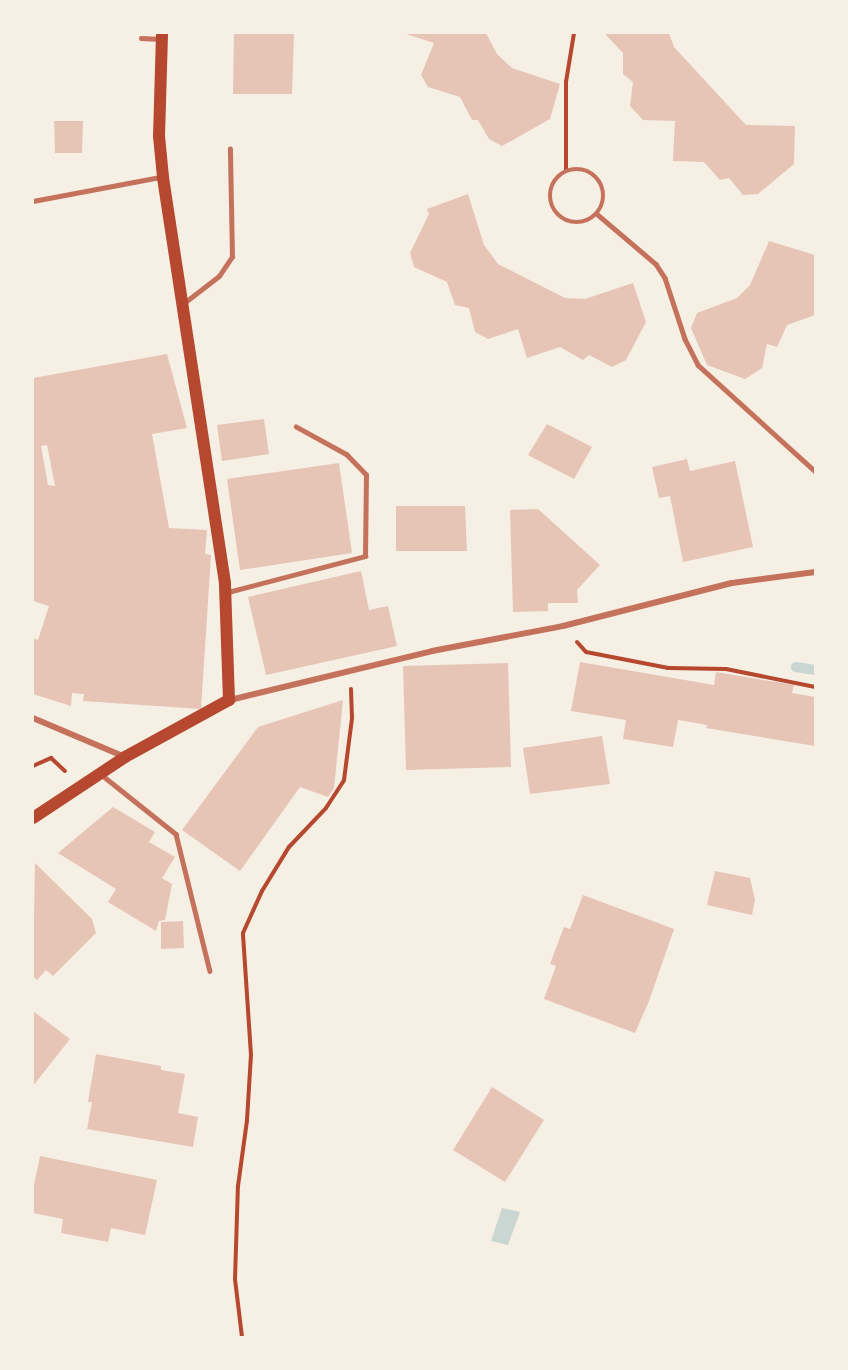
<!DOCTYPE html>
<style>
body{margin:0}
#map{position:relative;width:848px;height:1370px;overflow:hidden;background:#f6efe4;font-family:Rubik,sans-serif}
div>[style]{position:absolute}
.water>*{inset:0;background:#c9d6d2}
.stream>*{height:10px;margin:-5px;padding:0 5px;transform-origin:5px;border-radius:5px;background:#c9d6d2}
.building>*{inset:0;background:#e6c5b7}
.path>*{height:4px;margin:-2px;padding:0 2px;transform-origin:2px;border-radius:2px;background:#b5482f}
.service>*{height:4.5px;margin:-2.25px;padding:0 2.25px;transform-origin:2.25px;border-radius:2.25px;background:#c5725c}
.service>.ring{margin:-2.25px;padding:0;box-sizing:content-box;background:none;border:4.5px solid #c5725c;border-radius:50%}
.minor>*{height:6px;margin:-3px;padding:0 3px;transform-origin:3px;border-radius:3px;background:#c5725c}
.secondary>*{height:12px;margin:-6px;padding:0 6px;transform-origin:6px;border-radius:6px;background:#b5482f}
span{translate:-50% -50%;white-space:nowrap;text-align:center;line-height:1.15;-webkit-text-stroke:4.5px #f6efe4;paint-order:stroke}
.frame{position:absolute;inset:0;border:34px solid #f6efe4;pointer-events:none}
</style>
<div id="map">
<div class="water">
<div style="clip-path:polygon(502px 1208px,520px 1212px,508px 1245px,491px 1241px)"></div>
</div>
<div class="stream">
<div style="left:796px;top:667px;width:19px;rotate:9deg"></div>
</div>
<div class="building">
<div style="clip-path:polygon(234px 33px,294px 33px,292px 94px,233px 94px)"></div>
<div style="clip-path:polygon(403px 33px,486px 33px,497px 54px,512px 68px,560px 84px,550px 119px,502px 146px,489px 139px,478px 120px,472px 120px,460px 97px,428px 87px,421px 75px,434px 43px)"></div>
<div style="clip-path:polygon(604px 33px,669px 33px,674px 47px,746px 125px,795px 126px,794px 164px,758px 194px,743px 195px,729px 178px,720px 180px,704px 162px,673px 161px,675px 121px,643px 120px,630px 106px,633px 82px,623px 74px,623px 53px)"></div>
<div style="clip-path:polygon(54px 121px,83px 121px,82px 153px,55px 153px)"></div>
<div style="clip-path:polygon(468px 194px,484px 245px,498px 264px,565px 298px,585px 299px,633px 283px,646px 322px,626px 360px,612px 367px,589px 355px,583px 360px,560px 347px,527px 358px,518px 329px,488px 339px,475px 332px,469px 308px,455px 305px,447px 282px,414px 267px,410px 253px,429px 214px,427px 209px)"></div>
<div style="clip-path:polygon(769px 241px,815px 255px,815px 315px,787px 325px,777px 347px,767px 344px,762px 368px,745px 379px,707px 365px,691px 328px,697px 313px,737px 298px,750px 285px)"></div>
<div style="clip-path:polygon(evenodd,167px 354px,187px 428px,152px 434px,169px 528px,207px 530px,205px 554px,211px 555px,201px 709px,83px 701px,84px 694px,72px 693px,71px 706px,33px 694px,33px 638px,38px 640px,49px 606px,33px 601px,33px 378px,167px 354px,47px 445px,55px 486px,48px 485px,41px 446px,47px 445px)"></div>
<div style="clip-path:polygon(264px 419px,269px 454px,222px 461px,217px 425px)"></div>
<div style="clip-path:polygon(547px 424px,592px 447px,574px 479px,528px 455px)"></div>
<div style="clip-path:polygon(687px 459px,690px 471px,735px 461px,753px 547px,683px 562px,670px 496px,659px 498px,652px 467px)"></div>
<div style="clip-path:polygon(339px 463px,352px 553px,240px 570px,227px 479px)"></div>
<div style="clip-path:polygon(396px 506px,465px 506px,467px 551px,396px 551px)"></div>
<div style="clip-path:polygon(538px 509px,600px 565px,577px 590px,578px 603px,548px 603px,548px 611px,513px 612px,510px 510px)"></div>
<div style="clip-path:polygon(361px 571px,369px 610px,388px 606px,397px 646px,266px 675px,248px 597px)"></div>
<div style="clip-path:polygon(580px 662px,714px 685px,716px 672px,794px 685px,792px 693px,815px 697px,815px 746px,706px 728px,707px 725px,678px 720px,673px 747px,623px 739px,626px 720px,571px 711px)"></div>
<div style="clip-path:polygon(508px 663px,511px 767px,406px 770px,403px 666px)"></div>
<div style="clip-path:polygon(343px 700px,334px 788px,328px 797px,300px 787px,240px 871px,182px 830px,258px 727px)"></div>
<div style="clip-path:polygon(602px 736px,610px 784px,530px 794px,523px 748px)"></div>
<div style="clip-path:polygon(113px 807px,155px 832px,149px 842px,175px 857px,162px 878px,172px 884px,165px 920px,159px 921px,156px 931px,108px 902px,116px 889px,58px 853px)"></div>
<div style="clip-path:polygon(35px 863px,92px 919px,96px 933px,53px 976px,46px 970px,37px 980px,33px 976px)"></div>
<div style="clip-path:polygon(715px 871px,750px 878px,755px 900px,752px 915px,707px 905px)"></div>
<div style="clip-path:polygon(583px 895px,674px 929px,649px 1001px,635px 1033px,544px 999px,556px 966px,550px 964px,564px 927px,570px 929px)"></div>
<div style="clip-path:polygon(183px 921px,184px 948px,161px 949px,161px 922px)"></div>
<div style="clip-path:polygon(33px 1011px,70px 1039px,33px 1086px)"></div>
<div style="clip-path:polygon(96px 1054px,161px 1066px,161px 1070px,185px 1074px,178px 1113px,198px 1117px,193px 1147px,87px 1129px,92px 1102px,88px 1102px)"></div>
<div style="clip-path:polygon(492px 1087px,544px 1120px,505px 1182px,453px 1150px)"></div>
<div style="clip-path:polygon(40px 1156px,157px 1180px,145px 1235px,111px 1228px,108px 1242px,61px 1233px,63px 1219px,33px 1213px,33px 1189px)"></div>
</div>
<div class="path">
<div style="left:566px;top:171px;width:89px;rotate:-90deg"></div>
<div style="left:566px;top:82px;width:50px;rotate:-80.7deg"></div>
<div style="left:577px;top:642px;width:13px;rotate:48deg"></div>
<div style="left:586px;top:652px;width:84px;rotate:11deg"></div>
<div style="left:668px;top:668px;width:58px;rotate:1deg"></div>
<div style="left:726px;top:669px;width:91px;rotate:11.4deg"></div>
<div style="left:33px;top:766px;width:20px;rotate:-24deg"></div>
<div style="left:51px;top:758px;width:19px;rotate:43deg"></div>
<div style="left:242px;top:1337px;width:58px;rotate:-96.9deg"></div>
<div style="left:235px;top:1279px;width:93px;rotate:-88.2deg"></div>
<div style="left:238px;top:1186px;width:67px;rotate:-82.2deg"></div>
<div style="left:247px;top:1120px;width:65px;rotate:-86.5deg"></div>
<div style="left:251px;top:1055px;width:122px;rotate:-93.8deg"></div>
<div style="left:243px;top:933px;width:46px;rotate:-65.7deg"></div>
<div style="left:262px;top:891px;width:52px;rotate:-58.5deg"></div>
<div style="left:289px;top:847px;width:54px;rotate:-46.5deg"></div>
<div style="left:326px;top:808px;width:33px;rotate:-57deg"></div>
<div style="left:344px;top:780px;width:63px;rotate:-82.6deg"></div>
<div style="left:352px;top:718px;width:29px;rotate:-92deg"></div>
</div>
<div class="service">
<div style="left:141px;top:38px;width:20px;rotate:3deg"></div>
<div class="ring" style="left:550px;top:169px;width:49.5px;height:49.5px"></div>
<div style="left:33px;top:201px;width:129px;rotate:-10.7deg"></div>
<div style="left:597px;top:214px;width:77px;rotate:40.3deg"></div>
<div style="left:656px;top:264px;width:17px;rotate:57deg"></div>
<div style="left:665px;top:278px;width:64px;rotate:71.8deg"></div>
<div style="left:685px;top:339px;width:29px;rotate:63deg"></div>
<div style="left:698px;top:365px;width:158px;rotate:42.2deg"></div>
<div style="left:184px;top:303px;width:44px;rotate:-37.6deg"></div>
<div style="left:219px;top:276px;width:23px;rotate:-56deg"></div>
<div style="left:232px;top:257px;width:108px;rotate:-91.1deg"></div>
<div style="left:228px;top:592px;width:142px;rotate:-14.7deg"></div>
<div style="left:365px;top:556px;width:81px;rotate:-89.3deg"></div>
<div style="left:366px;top:475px;width:28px;rotate:-134deg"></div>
<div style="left:347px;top:455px;width:58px;rotate:-151.2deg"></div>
<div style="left:102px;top:775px;width:95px;rotate:38.6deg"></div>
<div style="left:176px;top:834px;width:141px;rotate:76.1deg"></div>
</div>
<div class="minor">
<div style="left:230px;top:700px;width:208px;rotate:-13.6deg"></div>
<div style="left:432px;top:651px;width:133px;rotate:-10.8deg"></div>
<div style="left:563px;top:626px;width:174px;rotate:-14.3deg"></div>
<div style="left:732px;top:583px;width:84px;rotate:-7.5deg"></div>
<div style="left:33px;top:718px;width:100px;rotate:23deg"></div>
</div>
<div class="secondary">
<div style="left:33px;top:818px;width:110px;rotate:-33.5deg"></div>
<div style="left:125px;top:757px;width:119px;rotate:-28.7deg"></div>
<div style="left:229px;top:700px;width:117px;rotate:-92deg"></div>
<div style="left:225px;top:583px;width:411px;rotate:-98.7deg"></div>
<div style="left:163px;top:177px;width:41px;rotate:-95.6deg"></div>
<div style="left:159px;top:136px;width:103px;rotate:-88.3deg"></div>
</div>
<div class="frame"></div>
</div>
